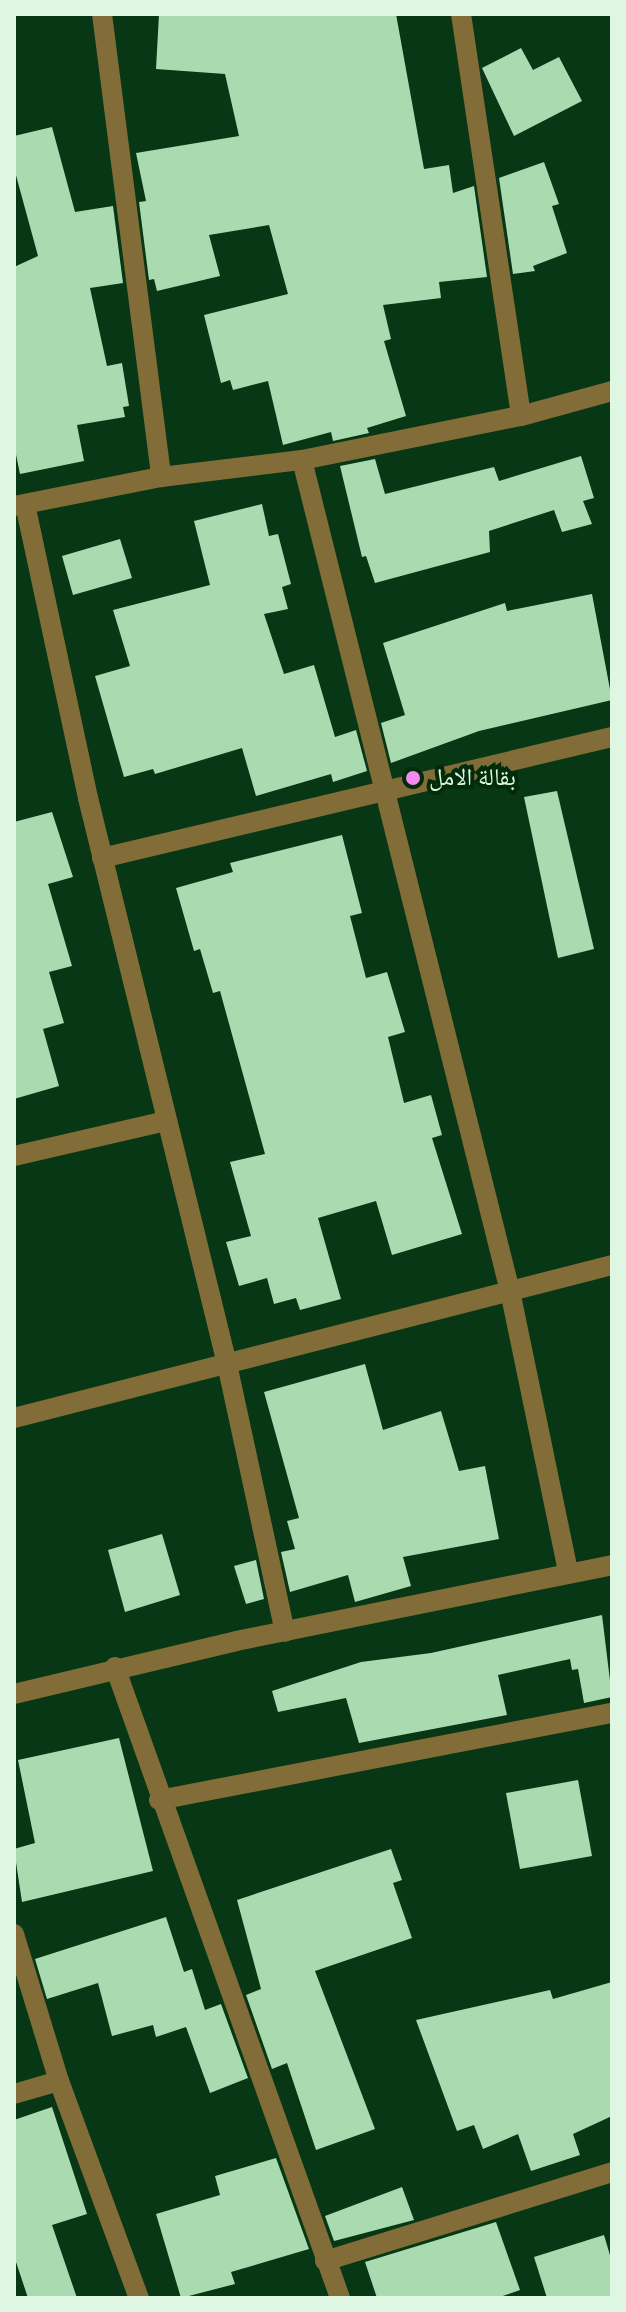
<!DOCTYPE html>
<meta charset="utf-8">
<style>
body{margin:0}
#map{position:relative;width:626px;height:2312px;overflow:hidden;background:#073714;font-family:Karla,"Noto Naskh Arabic",sans-serif}
div>[style]{position:absolute}
.building>*{inset:0;background:#aadbb0}
.minor>*{height:20px;margin:-10px;padding:0 10px;transform-origin:10px;border-radius:10px;background:#826d38}
.dots>*{width:22px;height:22px;translate:-50% -50%;box-sizing:border-box;border:4px solid #002c0a;border-radius:50%}
span{translate:-50% -50%;white-space:nowrap;text-align:center;line-height:1.15;-webkit-text-stroke:8px #002c0a;paint-order:stroke}
.poi-label{font-size:24px;color:#dff7e2}
.left{translate:0 -50%;text-align:left}
.frame{position:absolute;inset:0;border:16px solid #dff7e2;pointer-events:none}
</style>
<div id="map">
<div class="building">
<div style="clip-path:polygon(159px 14px,396px 14px,424px 169px,449px 165px,453px 193px,474px 186px,487px 277px,439px 282px,441px 298px,383px 305px,391px 339px,384px 341px,406px 416px,367px 428px,369px 433px,333px 441px,331px 432px,283px 445px,268px 381px,233px 390px,230px 380px,221px 383px,204px 315px,288px 294px,269px 225px,209px 235px,220px 276px,157px 291px,154px 279px,149px 280px,139px 202px,146px 201px,136px 153px,239px 136px,225px 74px,156px 69px)"></div>
<div style="clip-path:polygon(521px 48px,533px 70px,559px 57px,582px 101px,514px 136px,482px 68px)"></div>
<div style="clip-path:polygon(52px 127px,75px 212px,113px 206px,123px 283px,90px 288px,107px 366px,122px 363px,129px 406px,123px 407px,125px 417px,77px 425px,84px 461px,20px 474px,14px 445px,14px 267px,38px 256px,14px 168px,14px 136px)"></div>
<div style="clip-path:polygon(544px 162px,559px 204px,552px 206px,567px 253px,533px 266px,535px 271px,513px 274px,499px 178px)"></div>
<div style="clip-path:polygon(581px 456px,594px 498px,583px 501px,592px 524px,562px 532px,554px 510px,489px 531px,490px 552px,375px 583px,366px 556px,362px 557px,340px 466px,375px 459px,385px 494px,494px 467px,499px 481px)"></div>
<div style="clip-path:polygon(262px 504px,269px 536px,278px 534px,291px 584px,282px 587px,288px 609px,264px 614px,284px 674px,314px 665px,335px 737px,356px 730px,367px 771px,333px 782px,331px 774px,256px 796px,242px 748px,155px 774px,153px 769px,124px 777px,95px 676px,130px 666px,113px 610px,210px 585px,194px 521px)"></div>
<div style="clip-path:polygon(120px 539px,132px 578px,73px 595px,62px 556px)"></div>
<div style="clip-path:polygon(592px 594px,612px 700px,479px 731px,391px 763px,381px 723px,405px 715px,383px 643px,505px 603px,507px 611px)"></div>
<div style="clip-path:polygon(557px 791px,594px 949px,558px 958px,524px 797px)"></div>
<div style="clip-path:polygon(52px 812px,73px 877px,48px 884px,72px 966px,49px 972px,64px 1023px,43px 1029px,59px 1086px,14px 1099px,14px 822px)"></div>
<div style="clip-path:polygon(342px 835px,362px 913px,350px 916px,366px 978px,387px 972px,405px 1032px,388px 1037px,404px 1103px,431px 1095px,442px 1135px,432px 1138px,462px 1234px,392px 1255px,376px 1201px,318px 1218px,341px 1299px,300px 1310px,296px 1298px,274px 1304px,267px 1278px,239px 1286px,226px 1242px,251px 1236px,230px 1162px,265px 1154px,220px 991px,213px 993px,200px 949px,194px 951px,176px 888px,233px 872px,230px 863px)"></div>
<div style="clip-path:polygon(365px 1364px,383px 1430px,441px 1411px,459px 1471px,485px 1466px,499px 1539px,403px 1557px,411px 1586px,355px 1602px,348px 1575px,290px 1592px,281px 1552px,295px 1549px,287px 1521px,299px 1518px,264px 1392px)"></div>
<div style="clip-path:polygon(162px 1534px,180px 1595px,125px 1612px,108px 1550px)"></div>
<div style="clip-path:polygon(256px 1560px,264px 1599px,246px 1604px,234px 1566px)"></div>
<div style="clip-path:polygon(602px 1615px,612px 1697px,584px 1703px,578px 1669px,572px 1670px,570px 1659px,498px 1675px,507px 1715px,359px 1743px,346px 1698px,278px 1712px,272px 1691px,361px 1662px,431px 1653px)"></div>
<div style="clip-path:polygon(119px 1738px,153px 1871px,22px 1902px,14px 1849px,35px 1843px,18px 1760px)"></div>
<div style="clip-path:polygon(578px 1780px,592px 1856px,520px 1869px,506px 1793px)"></div>
<div style="clip-path:polygon(391px 1849px,402px 1880px,393px 1883px,412px 1938px,315px 1971px,375px 2129px,316px 2150px,287px 2063px,272px 2069px,246px 1995px,261px 1989px,237px 1900px)"></div>
<div style="clip-path:polygon(166px 1917px,184px 1972px,192px 1969px,205px 2010px,221px 2004px,248px 2078px,210px 2093px,186px 2027px,156px 2037px,153px 2025px,112px 2036px,98px 1983px,47px 1999px,35px 1959px)"></div>
<div style="clip-path:polygon(612px 1982px,612px 2116px,573px 2134px,580px 2155px,531px 2171px,518px 2134px,483px 2149px,474px 2125px,457px 2131px,416px 2020px,550px 1990px,553px 1999px)"></div>
<div style="clip-path:polygon(52px 2107px,87px 2214px,52px 2225px,77px 2298px,28px 2298px,14px 2256px,14px 2120px)"></div>
<div style="clip-path:polygon(276px 2158px,309px 2249px,231px 2272px,235px 2284px,181px 2298px,156px 2214px,220px 2195px,215px 2176px)"></div>
<div style="clip-path:polygon(402px 2187px,414px 2220px,334px 2241px,325px 2216px)"></div>
<div style="clip-path:polygon(496px 2222px,520px 2290px,497px 2298px,377px 2298px,365px 2262px)"></div>
<div style="clip-path:polygon(604px 2235px,612px 2262px,612px 2298px,547px 2298px,534px 2257px)"></div>
</div>
<div class="minor">
<div style="left:102px;top:14px;width:467px;rotate:82.7deg"></div>
<div style="left:461px;top:14px;width:406px;rotate:81.5deg"></div>
<div style="left:302px;top:460px;width:857px;rotate:75.95deg"></div>
<div style="left:510px;top:1291px;width:287px;rotate:78.3deg"></div>
<div style="left:25px;top:504px;width:301px;rotate:77.9deg"></div>
<div style="left:88px;top:798px;width:583px;rotate:76.2deg"></div>
<div style="left:227px;top:1364px;width:274px;rotate:77.8deg"></div>
<div style="left:14px;top:506px;width:150px;rotate:-11.2deg"></div>
<div style="left:161px;top:477px;width:142px;rotate:-6.9deg"></div>
<div style="left:302px;top:460px;width:223px;rotate:-11.4deg"></div>
<div style="left:521px;top:416px;width:94px;rotate:-15.4deg"></div>
<div style="left:102px;top:858px;width:524px;rotate:-13.35deg"></div>
<div style="left:14px;top:1156px;width:156px;rotate:-13deg"></div>
<div style="left:14px;top:1418px;width:617px;rotate:-14.35deg"></div>
<div style="left:115px;top:1667px;width:670px;rotate:70.37deg"></div>
<div style="left:14px;top:1694px;width:228px;rotate:-13.4deg"></div>
<div style="left:236px;top:1641px;width:384px;rotate:-11.4deg"></div>
<div style="left:159px;top:1800px;width:461px;rotate:-10.9deg"></div>
<div style="left:14px;top:1934px;width:154px;rotate:73deg"></div>
<div style="left:59px;top:2081px;width:231px;rotate:69.8deg"></div>
<div style="left:14px;top:2094px;width:47px;rotate:-16.1deg"></div>
<div style="left:325px;top:2261px;width:300px;rotate:-17.2deg"></div>
</div>
<div class="dots">
<div style="left:413px;top:778px;background:#f489f1"></div>
</div>
<div class="poi-label">
<span class="left" style="left:429px;top:778px">بقالة الامل</span>
</div>
<div class="frame"></div>
</div>
